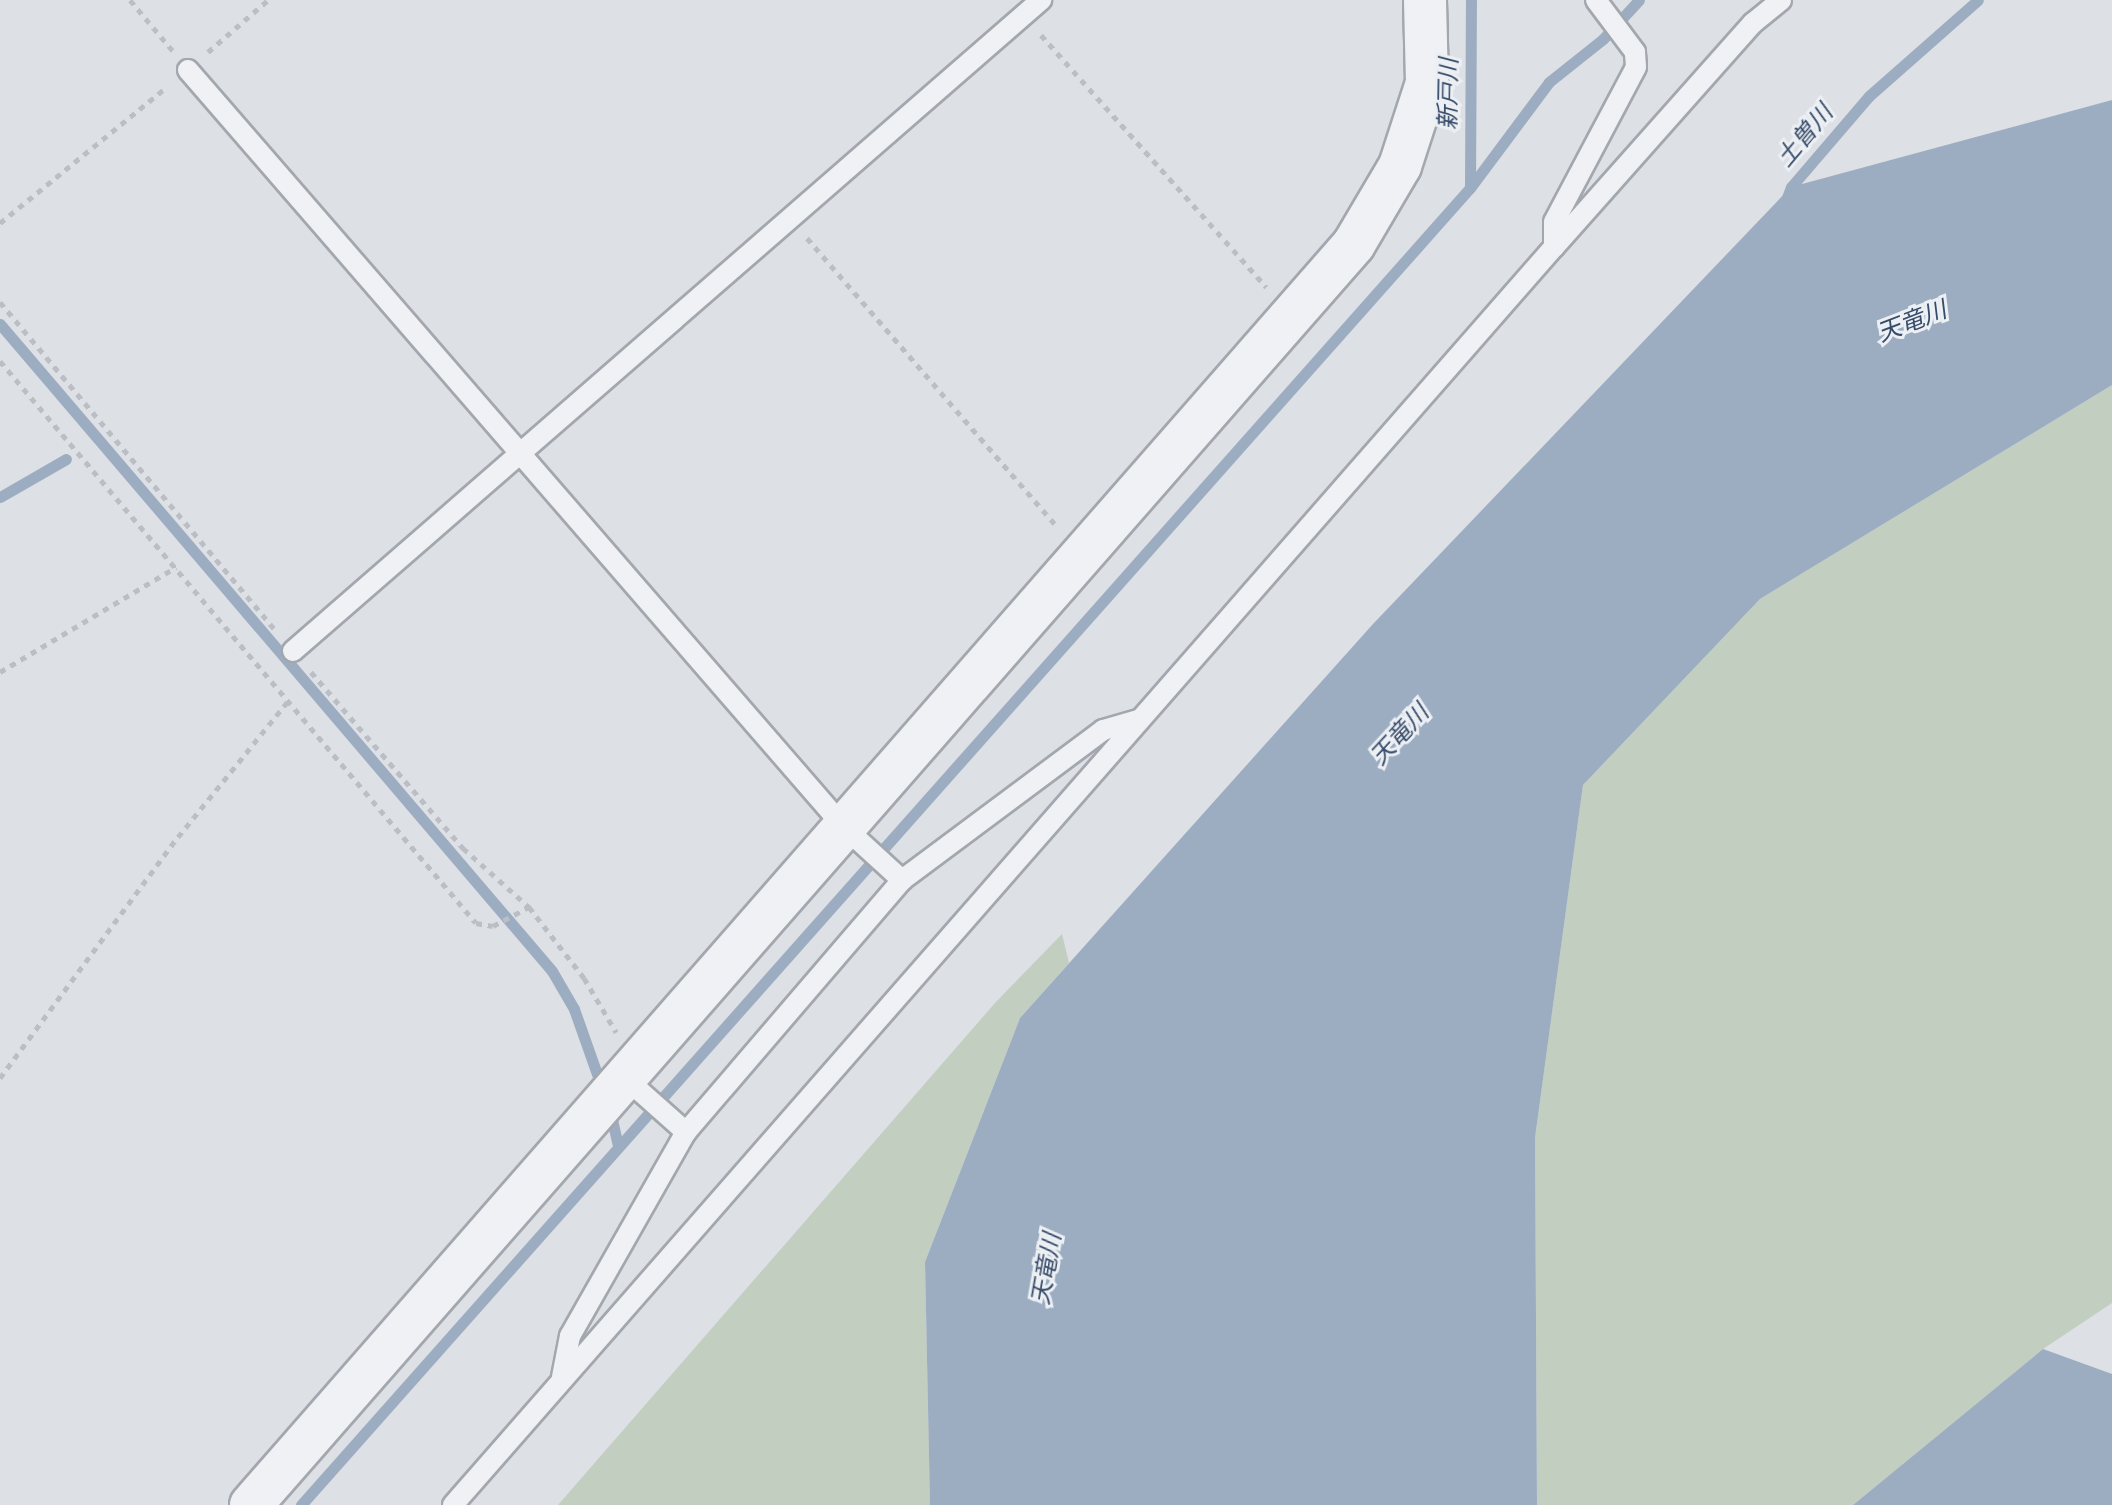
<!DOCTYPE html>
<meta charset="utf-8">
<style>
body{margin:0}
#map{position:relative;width:2112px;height:1505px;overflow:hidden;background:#dde0e5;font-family:"Source Sans 3","Noto Sans JP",sans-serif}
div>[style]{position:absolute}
.green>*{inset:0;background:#c2cebf}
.water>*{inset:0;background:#9cadc2}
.stream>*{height:11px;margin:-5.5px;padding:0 5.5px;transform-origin:5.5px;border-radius:5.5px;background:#9cadc2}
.path>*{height:5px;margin-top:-2.5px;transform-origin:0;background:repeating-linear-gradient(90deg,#bbbec4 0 6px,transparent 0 12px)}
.roads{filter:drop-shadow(2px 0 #a3a7ae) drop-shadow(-2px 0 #a3a7ae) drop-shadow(0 2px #a3a7ae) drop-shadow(0 -2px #a3a7ae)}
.lane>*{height:20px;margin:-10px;padding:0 10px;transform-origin:10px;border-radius:10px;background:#eff1f4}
.street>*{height:42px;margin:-21px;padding:0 21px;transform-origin:21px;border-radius:21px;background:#eff1f4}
span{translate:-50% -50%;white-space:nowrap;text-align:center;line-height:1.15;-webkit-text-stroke:6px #eceff3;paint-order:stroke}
.water-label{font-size:24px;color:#374c69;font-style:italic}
</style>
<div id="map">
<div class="green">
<div style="clip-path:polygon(2112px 385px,2112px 1303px,2043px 1349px,1853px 1505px,1537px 1505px,1535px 1138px,1583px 785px,1760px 599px)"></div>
<div style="clip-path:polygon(1062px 934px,1069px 963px,1020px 1018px,925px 1262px,930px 1505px,558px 1505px,995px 1003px)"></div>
</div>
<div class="water">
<div style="clip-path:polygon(2112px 100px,2112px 385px,1760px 599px,1583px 785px,1535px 1138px,1537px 1505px,930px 1505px,925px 1262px,1020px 1018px,1373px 624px,1791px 187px)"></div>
<div style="clip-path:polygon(2043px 1349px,2112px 1374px,2112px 1505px,1853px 1505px)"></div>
</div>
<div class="stream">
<div style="left:1470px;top:187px;width:187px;rotate:-89.7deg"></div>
<div style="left:1786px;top:200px;width:14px;rotate:-69deg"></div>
<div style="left:1791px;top:187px;width:120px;rotate:-49.4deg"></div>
<div style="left:1869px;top:96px;width:145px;rotate:-41.4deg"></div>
<div style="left:0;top:324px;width:850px;rotate:49.53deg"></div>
<div style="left:552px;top:971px;width:44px;rotate:59.9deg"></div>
<div style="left:574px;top:1009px;width:69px;rotate:70.5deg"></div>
<div style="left:0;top:497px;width:76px;rotate:-29.9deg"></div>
<div style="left:610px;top:1111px;width:36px;rotate:77deg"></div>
<div style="left:301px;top:1505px;width:1761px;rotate:-48.41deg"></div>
<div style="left:1470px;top:188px;width:132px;rotate:-53.3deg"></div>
<div style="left:1549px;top:82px;width:69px;rotate:-38.5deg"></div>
<div style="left:1603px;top:39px;width:53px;rotate:-47.3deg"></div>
</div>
<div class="path">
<div style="left:130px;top:0;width:67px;rotate:49.9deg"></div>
<div style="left:1041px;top:35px;width:338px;rotate:48.2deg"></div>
<div style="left:208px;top:52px;width:79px;rotate:-40.9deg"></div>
<div style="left:0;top:223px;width:215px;rotate:-39.2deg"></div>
<div style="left:807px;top:238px;width:382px;rotate:49.1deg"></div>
<div style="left:0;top:302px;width:429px;rotate:50deg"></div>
<div style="left:0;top:361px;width:736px;rotate:49.74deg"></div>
<div style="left:476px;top:923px;width:17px;rotate:10deg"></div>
<div style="left:493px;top:926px;width:41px;rotate:-27.8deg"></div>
<div style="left:0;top:672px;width:205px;rotate:-30.8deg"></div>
<div style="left:311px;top:672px;width:233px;rotate:49.2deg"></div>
<div style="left:463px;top:848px;width:89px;rotate:41.8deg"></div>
<div style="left:529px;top:907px;width:90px;rotate:52.2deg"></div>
<div style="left:584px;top:978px;width:63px;rotate:59.3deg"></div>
<div style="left:0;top:1078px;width:300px;rotate:-53.6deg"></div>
<div style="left:178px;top:837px;width:175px;rotate:-51deg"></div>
</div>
<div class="roads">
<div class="lane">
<div style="left:188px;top:70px;width:1002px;rotate:49.09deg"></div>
<div style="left:844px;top:827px;width:79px;rotate:42.4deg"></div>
<div style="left:902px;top:880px;width:251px;rotate:-36.7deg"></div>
<div style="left:1103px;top:730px;width:36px;rotate:-16deg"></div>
<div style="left:1554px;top:247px;width:25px;rotate:-90deg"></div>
<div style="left:1554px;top:222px;width:175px;rotate:-62.1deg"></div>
<div style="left:1636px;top:67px;width:15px;rotate:-94deg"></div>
<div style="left:1635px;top:52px;width:65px;rotate:-126.9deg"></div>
<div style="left:293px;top:651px;width:992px;rotate:-41.03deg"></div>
<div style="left:624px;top:1077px;width:83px;rotate:41.6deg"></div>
<div style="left:562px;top:1377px;width:42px;rotate:-79deg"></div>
<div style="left:570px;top:1336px;width:235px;rotate:-60.4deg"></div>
<div style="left:686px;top:1132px;width:332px;rotate:-49.4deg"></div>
<div style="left:453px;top:1505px;width:1672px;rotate:-48.81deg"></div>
<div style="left:1554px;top:247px;width:300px;rotate:-48.4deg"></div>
<div style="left:1753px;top:23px;width:36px;rotate:-39deg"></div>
</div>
<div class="street">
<div style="left:251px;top:1505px;width:1675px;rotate:-48.82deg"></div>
<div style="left:1354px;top:244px;width:91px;rotate:-59.5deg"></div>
<div style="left:1400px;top:166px;width:87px;rotate:-72deg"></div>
<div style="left:1427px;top:83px;width:83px;rotate:-91.4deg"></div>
</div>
</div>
<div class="water-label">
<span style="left:1449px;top:94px;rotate:-89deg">新戸川</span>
<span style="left:1805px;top:136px;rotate:-50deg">土曽川</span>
<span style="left:1912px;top:322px;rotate:-21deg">天竜川</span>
<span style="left:1400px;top:735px;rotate:-47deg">天竜川</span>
<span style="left:1047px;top:1269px;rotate:-80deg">天竜川</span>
</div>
</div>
